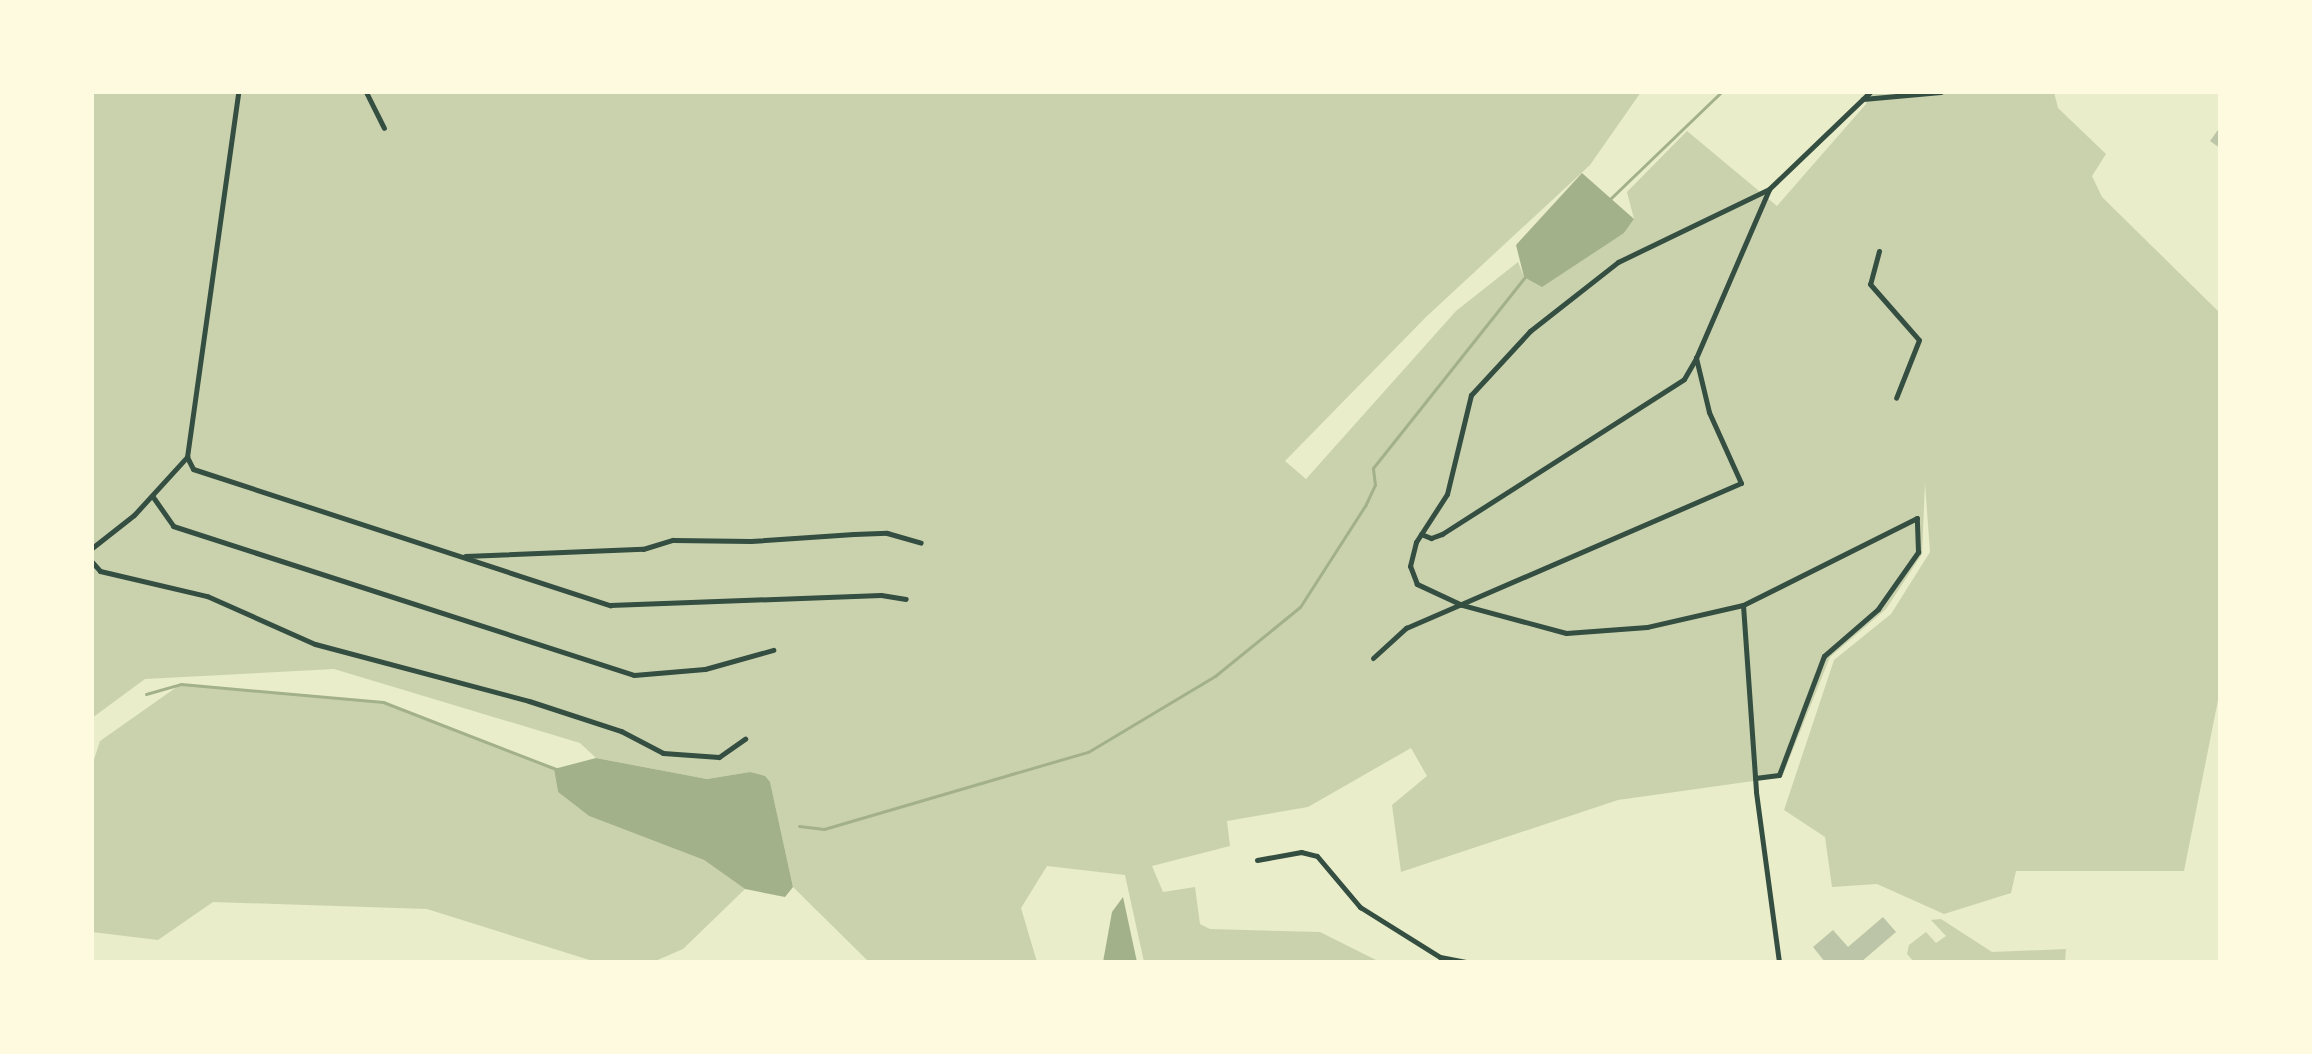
<!DOCTYPE html>
<style>
body{margin:0}
#map{position:relative;width:2312px;height:1054px;overflow:hidden;background:#e9edc9;font-family:"IBM Plex Sans",sans-serif}
div>[style]{position:absolute}
.green>*{inset:0;background:#cad2ad}
.water>*{inset:0;background:#a3b18a}
.stream>*{height:3px;margin:-1.5px;padding:0 1.5px;transform-origin:1.5px;border-radius:1.5px;background:#a3b18a}
.building>*{inset:0;background:#bcc5a7}
.minor>*{height:5px;margin:-2.5px;padding:0 2.5px;transform-origin:2.5px;border-radius:2.5px;background:#344e41}
span{translate:-50% -50%;white-space:nowrap;text-align:center;line-height:1.15;-webkit-text-stroke:7px #fefae0;paint-order:stroke}
.frame{position:absolute;inset:0;border:94px solid #fefae0;pointer-events:none}
</style>
<div id="map">
<div class="green">
<div style="clip-path:polygon(92px 92px,1641px 92px,1590px 165px,1426px 317px,1285px 461px,1306px 479px,1456px 311px,1518px 262px,1524px 277px,1624px 233px,1634px 219px,1627px 192px,1687px 131px,1777px 206px,1866px 104px,1868px 92px,2054px 92px,2058px 108px,2106px 154px,2092px 176px,2102px 197px,2220px 313px,2220px 690px,2184px 871px,2016px 871px,2011px 893px,1944px 914px,1877px 884px,1832px 887px,1825px 837px,1784px 810px,1834px 660px,1891px 614px,1930px 552px,1925px 483px,1922px 554px,1886px 609px,1830px 657px,1782px 777px,1618px 800px,1401px 872px,1392px 805px,1427px 776px,1411px 748px,1308px 807px,1227px 821px,1230px 846px,1152px 866px,1163px 892px,1195px 887px,1200px 924px,1210px 929px,1320px 932px,1380px 962px,1144px 962px,1125px 875px,1047px 866px,1021px 908px,1037px 962px,869px 962px,793px 887px,770px 783px,750px 772px,707px 779px,596px 758px,580px 743px,334px 669px,145px 679px,92px 718px)"></div>
<div style="clip-path:polygon(181px 684px,383px 702px,554px 769px,558px 792px,589px 816px,704px 860px,745px 889px,683px 949px,653px 962px,596px 962px,427px 909px,213px 902px,158px 940px,92px 932px,92px 766px,100px 741px)"></div>
<div style="clip-path:polygon(1941px 919px,1992px 952px,2066px 949px,2065px 962px,1914px 962px,1907px 954px,1909px 945px,1926px 932px,1936px 943px,1946px 936px,1931px 920px)"></div>
</div>
<div class="water">
<div style="clip-path:polygon(1582px 173px,1634px 219px,1624px 233px,1542px 287px,1524px 277px,1516px 245px)"></div>
<div style="clip-path:polygon(596px 758px,707px 779px,750px 772px,765px 776px,770px 782px,793px 887px,785px 897px,745px 889px,704px 860px,589px 816px,558px 792px,554px 769px)"></div>
<div style="clip-path:polygon(1123px 897px,1137px 962px,1103px 962px,1112px 912px)"></div>
</div>
<div class="stream">
<div style="left:1610px;top:199px;width:154px;rotate:-43.9deg"></div>
<div style="left:146px;top:694px;width:36px;rotate:-16deg"></div>
<div style="left:181px;top:684px;width:203px;rotate:5.1deg"></div>
<div style="left:383px;top:702px;width:186px;rotate:21.2deg"></div>
<div style="left:799px;top:826px;width:25px;rotate:7deg"></div>
<div style="left:824px;top:829px;width:275px;rotate:-16.3deg"></div>
<div style="left:1088px;top:752px;width:148px;rotate:-30.9deg"></div>
<div style="left:1215px;top:676px;width:109px;rotate:-39.1deg"></div>
<div style="left:1300px;top:607px;width:122px;rotate:-57.3deg"></div>
<div style="left:1366px;top:504px;width:21px;rotate:-65deg"></div>
<div style="left:1375px;top:485px;width:17px;rotate:-97deg"></div>
<div style="left:1373px;top:468px;width:244px;rotate:-51.5deg"></div>
</div>
<div class="building">
<div style="clip-path:polygon(2220px 127px,2220px 148px,2210px 141px)"></div>
<div style="clip-path:polygon(1883px 917px,1896px 932px,1861px 962px,1825px 962px,1813px 947px,1833px 930px,1848px 947px)"></div>
</div>
<div class="minor">
<div style="left:366px;top:92px;width:40px;rotate:63.4deg"></div>
<div style="left:1863px;top:99px;width:78px;rotate:-5.1deg"></div>
<div style="left:1879px;top:251px;width:34px;rotate:105deg"></div>
<div style="left:1870px;top:284px;width:74px;rotate:48.8deg"></div>
<div style="left:1919px;top:340px;width:62px;rotate:111.6deg"></div>
<div style="left:187px;top:457px;width:13px;rotate:63deg"></div>
<div style="left:193px;top:469px;width:439px;rotate:18.1deg"></div>
<div style="left:610px;top:605px;width:271px;rotate:-2.1deg"></div>
<div style="left:881px;top:595px;width:25px;rotate:9deg"></div>
<div style="left:153px;top:497px;width:35px;rotate:55deg"></div>
<div style="left:173px;top:526px;width:484px;rotate:17.9deg"></div>
<div style="left:634px;top:675px;width:71px;rotate:-4.8deg"></div>
<div style="left:705px;top:669px;width:71px;rotate:-15.6deg"></div>
<div style="left:1421px;top:534px;width:11px;rotate:22deg"></div>
<div style="left:1431px;top:538px;width:12px;rotate:-20deg"></div>
<div style="left:1442px;top:534px;width:287px;rotate:-32.6deg"></div>
<div style="left:1684px;top:379px;width:24px;rotate:-60deg"></div>
<div style="left:92px;top:548px;width:53px;rotate:-38.2deg"></div>
<div style="left:134px;top:515px;width:79px;rotate:-47.6deg"></div>
<div style="left:187px;top:457px;width:369px;rotate:-82deg"></div>
<div style="left:465px;top:556px;width:178px;rotate:-2.3deg"></div>
<div style="left:643px;top:549px;width:31px;rotate:-17deg"></div>
<div style="left:673px;top:540px;width:78px;rotate:0.7deg"></div>
<div style="left:751px;top:541px;width:103px;rotate:-3.9deg"></div>
<div style="left:854px;top:534px;width:33px;rotate:-2deg"></div>
<div style="left:887px;top:533px;width:35px;rotate:16deg"></div>
<div style="left:92px;top:562px;width:12px;rotate:48deg"></div>
<div style="left:100px;top:571px;width:110px;rotate:13.2deg"></div>
<div style="left:207px;top:596px;width:118px;rotate:24deg"></div>
<div style="left:315px;top:644px;width:221px;rotate:14.9deg"></div>
<div style="left:529px;top:701px;width:97px;rotate:18.1deg"></div>
<div style="left:621px;top:731px;width:47px;rotate:27.6deg"></div>
<div style="left:663px;top:753px;width:56px;rotate:4.1deg"></div>
<div style="left:719px;top:757px;width:32px;rotate:-35deg"></div>
<div style="left:1743px;top:605px;width:187px;rotate:86deg"></div>
<div style="left:1756px;top:792px;width:172px;rotate:82.3deg"></div>
<div style="left:1373px;top:658px;width:45px;rotate:-42.3deg"></div>
<div style="left:1406px;top:628px;width:365px;rotate:-23.4deg"></div>
<div style="left:1741px;top:483px;width:78px;rotate:-114.3deg"></div>
<div style="left:1709px;top:412px;width:56px;rotate:-103.5deg"></div>
<div style="left:1696px;top:358px;width:184px;rotate:-66.6deg"></div>
<div style="left:1769px;top:189px;width:140px;rotate:-43.8deg"></div>
<div style="left:1755px;top:778px;width:24px;rotate:-7deg"></div>
<div style="left:1779px;top:775px;width:127px;rotate:-69.3deg"></div>
<div style="left:1824px;top:656px;width:72px;rotate:-41deg"></div>
<div style="left:1878px;top:609px;width:70px;rotate:-54.9deg"></div>
<div style="left:1918px;top:552px;width:34px;rotate:-92deg"></div>
<div style="left:1917px;top:518px;width:195px;rotate:153.4deg"></div>
<div style="left:1743px;top:605px;width:98px;rotate:167.1deg"></div>
<div style="left:1647px;top:627px;width:81px;rotate:175.8deg"></div>
<div style="left:1566px;top:633px;width:108px;rotate:-164.9deg"></div>
<div style="left:1462px;top:605px;width:50px;rotate:-155deg"></div>
<div style="left:1417px;top:584px;width:19px;rotate:-111deg"></div>
<div style="left:1410px;top:566px;width:25px;rotate:-76deg"></div>
<div style="left:1416px;top:542px;width:57px;rotate:-57.1deg"></div>
<div style="left:1447px;top:494px;width:102px;rotate:-76.4deg"></div>
<div style="left:1471px;top:395px;width:87px;rotate:-47.3deg"></div>
<div style="left:1530px;top:331px;width:112px;rotate:-38.1deg"></div>
<div style="left:1618px;top:262px;width:168px;rotate:-25.8deg"></div>
<div style="left:1257px;top:860px;width:45px;rotate:-10.3deg"></div>
<div style="left:1301px;top:852px;width:16px;rotate:14deg"></div>
<div style="left:1317px;top:856px;width:67px;rotate:49.9deg"></div>
<div style="left:1360px;top:907px;width:94px;rotate:32deg"></div>
<div style="left:1440px;top:957px;width:25px;rotate:11deg"></div>
<div style="left:1624px;top:962px;width:3px"></div>
</div>
<div class="frame"></div>
</div>
